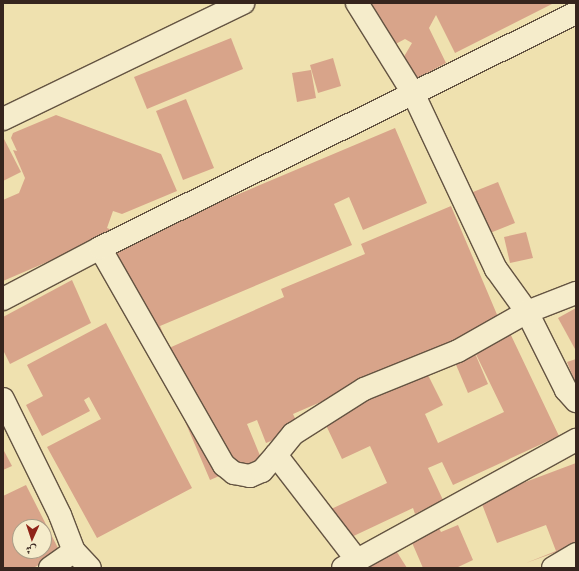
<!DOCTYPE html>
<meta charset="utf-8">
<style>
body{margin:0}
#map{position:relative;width:579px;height:571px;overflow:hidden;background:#efe1af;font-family:"EB Garamond",Amiri,serif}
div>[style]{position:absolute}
.building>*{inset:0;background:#d8a48a}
.roads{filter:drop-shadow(1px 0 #645442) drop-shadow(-1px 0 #645442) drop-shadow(0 1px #645442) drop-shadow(0 -1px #645442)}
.minor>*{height:22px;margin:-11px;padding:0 11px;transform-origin:11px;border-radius:11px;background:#f5eccb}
span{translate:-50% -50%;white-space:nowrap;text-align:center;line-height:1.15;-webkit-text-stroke:3px #f5eccb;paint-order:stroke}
.frame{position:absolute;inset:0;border:4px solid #36251e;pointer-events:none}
.north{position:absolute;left:12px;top:519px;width:40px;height:40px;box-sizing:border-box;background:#f5eccb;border:1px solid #a99c86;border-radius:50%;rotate:183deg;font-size:11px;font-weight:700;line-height:16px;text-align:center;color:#36251e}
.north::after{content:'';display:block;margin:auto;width:14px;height:18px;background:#8f2418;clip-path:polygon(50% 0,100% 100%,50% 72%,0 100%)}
</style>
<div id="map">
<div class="building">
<div style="clip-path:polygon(375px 3px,554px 3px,455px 53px,436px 15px,429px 28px,446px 63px,412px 81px,402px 60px,412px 43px,405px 39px,390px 47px,369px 6px)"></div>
<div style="clip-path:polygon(231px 38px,243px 69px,147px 109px,134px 77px)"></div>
<div style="clip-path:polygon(333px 58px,341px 86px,318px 93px,310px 65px)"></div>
<div style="clip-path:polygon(311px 70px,316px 98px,297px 102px,292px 73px)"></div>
<div style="clip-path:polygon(186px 99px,214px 168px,183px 180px,156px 111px)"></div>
<div style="clip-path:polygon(56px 115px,161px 154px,177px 191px,122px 214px,113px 211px,107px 228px,117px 232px,3px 281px,3px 200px,19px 193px,25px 178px,13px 150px,17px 151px,11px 138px,13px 133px)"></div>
<div style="clip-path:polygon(395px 128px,427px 203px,363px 230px,349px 197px,334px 204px,352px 245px,160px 326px,169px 348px,284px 297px,281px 289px,365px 254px,361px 244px,451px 206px,501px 324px,293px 414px,300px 429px,266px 443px,257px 420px,247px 424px,261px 458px,210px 480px,111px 248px)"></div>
<div style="clip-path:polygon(3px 137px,21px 172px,3px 181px)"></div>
<div style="clip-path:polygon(498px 182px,515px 223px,485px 235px,468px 194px)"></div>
<div style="clip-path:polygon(526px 232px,533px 258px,510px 263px,504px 237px)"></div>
<div style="clip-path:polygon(72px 280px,91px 323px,10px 364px,3px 350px,3px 317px)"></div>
<div style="clip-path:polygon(576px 308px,576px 348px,575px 349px,558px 318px)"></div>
<div style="clip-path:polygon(106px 323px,192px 488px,97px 538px,47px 447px,101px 419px,89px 397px,84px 400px,90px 411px,42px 436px,26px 405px,43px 396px,27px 365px)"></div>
<div style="clip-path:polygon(508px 329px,559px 436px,453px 485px,442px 462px,428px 468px,443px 500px,415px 514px,413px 508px,343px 541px,329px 510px,387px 483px,370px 446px,342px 459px,324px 421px,427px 373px,443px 405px,425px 414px,438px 443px,504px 412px,472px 346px)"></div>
<div style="clip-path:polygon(474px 351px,488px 384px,468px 393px,454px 360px)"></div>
<div style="clip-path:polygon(576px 359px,576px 384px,567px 362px)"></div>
<div style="clip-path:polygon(3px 449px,12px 466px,3px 470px)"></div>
<div style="clip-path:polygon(576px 463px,576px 545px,526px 563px,556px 551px,546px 525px,497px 543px,480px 499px)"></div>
<div style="clip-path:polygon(evenodd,26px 485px,61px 554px,33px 568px,3px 568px,3px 496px,26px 485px,20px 527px,44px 527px,44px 551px,20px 551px,20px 527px)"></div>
<div style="clip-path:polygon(458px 525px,473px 560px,456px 568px,423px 568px,410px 538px,438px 526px,441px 532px)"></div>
<div style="clip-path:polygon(395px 549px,407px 568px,365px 568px)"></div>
</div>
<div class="roads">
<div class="minor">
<div style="left:357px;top:3px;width:106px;rotate:58.1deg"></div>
<div style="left:413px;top:93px;width:195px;rotate:64.8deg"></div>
<div style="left:496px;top:269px;width:53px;rotate:54.2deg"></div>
<div style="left:527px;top:312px;width:87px;rotate:63.4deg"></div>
<div style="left:566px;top:390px;width:15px;rotate:48deg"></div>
<div style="left:3px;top:119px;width:267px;rotate:-25.8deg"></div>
<div style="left:100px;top:248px;width:250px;rotate:60.3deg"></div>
<div style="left:224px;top:465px;width:13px;rotate:39deg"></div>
<div style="left:234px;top:473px;width:16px;rotate:11deg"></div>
<div style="left:250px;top:476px;width:13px;rotate:-23deg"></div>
<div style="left:262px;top:471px;width:21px;rotate:-49deg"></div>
<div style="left:276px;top:455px;width:133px;rotate:52.4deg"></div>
<div style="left:3px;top:299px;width:110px;rotate:-27.7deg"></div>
<div style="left:100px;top:248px;width:531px;rotate:-26.28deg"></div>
<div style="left:3px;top:399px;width:129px;rotate:63.8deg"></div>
<div style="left:60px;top:515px;width:39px;rotate:69deg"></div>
<div style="left:74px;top:551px;width:23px;rotate:47deg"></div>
<div style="left:276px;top:455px;width:27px;rotate:-51deg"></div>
<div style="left:293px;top:434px;width:84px;rotate:-32.4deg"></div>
<div style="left:364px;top:389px;width:101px;rotate:-22deg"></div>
<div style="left:458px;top:351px;width:79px;rotate:-29.5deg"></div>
<div style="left:527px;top:312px;width:53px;rotate:-21.2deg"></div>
<div style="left:50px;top:568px;width:29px;rotate:-35deg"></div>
<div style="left:343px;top:568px;width:266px;rotate:-28.8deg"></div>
<div style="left:553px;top:568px;width:27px;rotate:-31deg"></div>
</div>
</div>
<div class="frame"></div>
<div class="north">ش</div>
</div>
